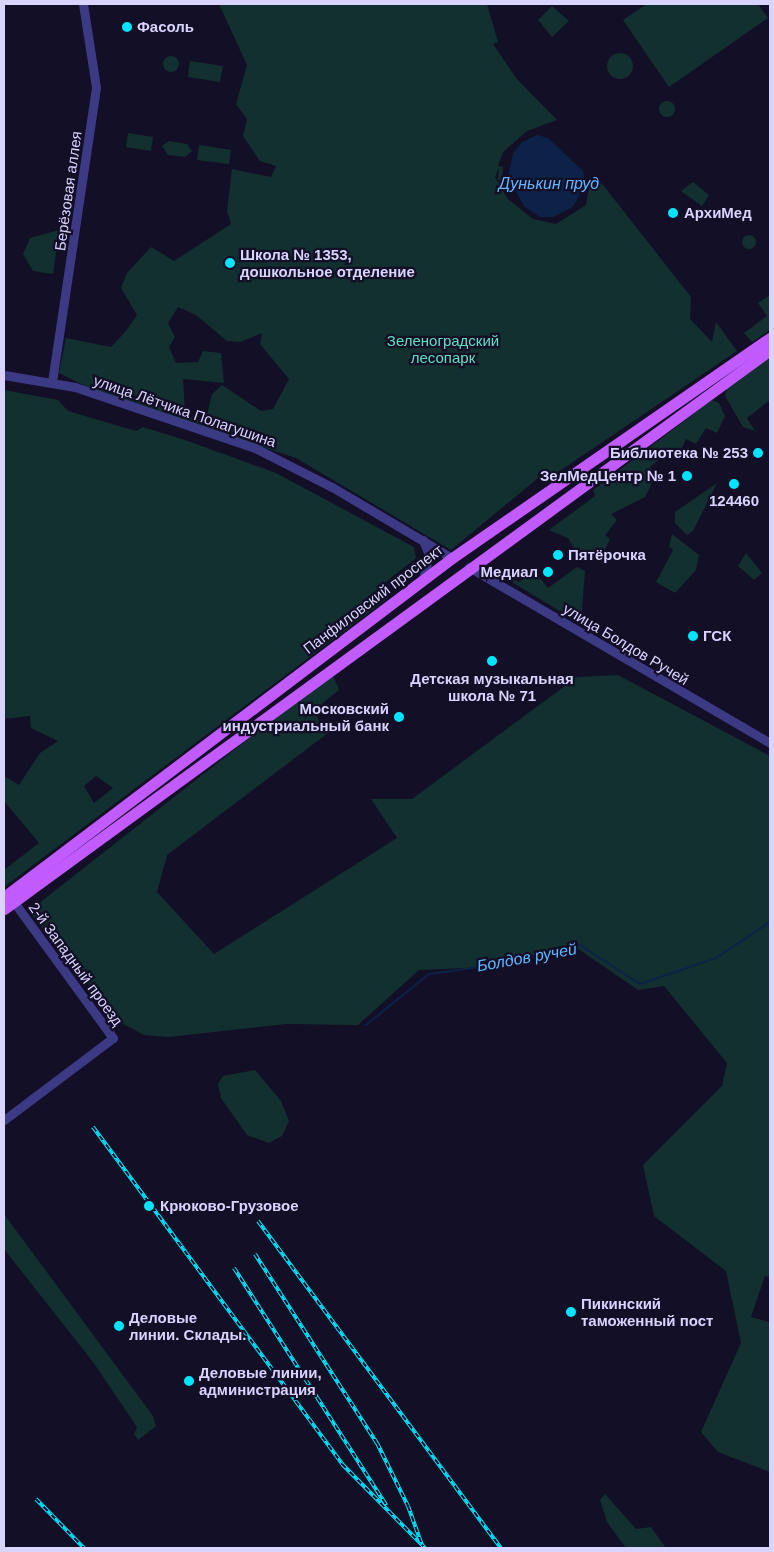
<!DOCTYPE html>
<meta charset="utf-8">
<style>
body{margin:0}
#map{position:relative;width:774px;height:1552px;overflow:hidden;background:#130f26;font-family:Arial,sans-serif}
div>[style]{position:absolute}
.green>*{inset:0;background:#12302f}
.round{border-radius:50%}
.water>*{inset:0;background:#0c2248}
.stream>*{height:2px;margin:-1px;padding:0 1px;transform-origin:1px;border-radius:1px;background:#0c2248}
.tertiary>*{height:9px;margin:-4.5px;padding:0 4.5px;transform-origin:4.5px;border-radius:4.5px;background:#3d3a85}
.primary>*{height:11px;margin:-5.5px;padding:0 5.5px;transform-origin:5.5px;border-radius:5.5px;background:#c25bff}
.rail>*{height:4px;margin-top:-2px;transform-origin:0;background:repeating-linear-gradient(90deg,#130f26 0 5.5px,#00e5ff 0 11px);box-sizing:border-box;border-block:1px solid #00e5ff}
.dots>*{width:14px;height:14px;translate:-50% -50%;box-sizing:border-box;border:2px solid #130f26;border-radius:50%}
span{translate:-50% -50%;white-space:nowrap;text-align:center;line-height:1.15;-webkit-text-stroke:4.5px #130f26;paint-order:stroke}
.poi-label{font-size:15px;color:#d9d4ff;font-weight:700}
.left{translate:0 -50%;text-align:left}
.right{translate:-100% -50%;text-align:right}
.street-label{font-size:15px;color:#d9d4ff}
.park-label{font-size:15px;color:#5fe0c0}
.water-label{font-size:16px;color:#62b6ff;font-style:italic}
.frame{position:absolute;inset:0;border:5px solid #d9d4ff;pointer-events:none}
</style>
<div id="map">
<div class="green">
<div style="clip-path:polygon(evenodd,219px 4px,487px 4px,498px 42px,493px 44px,517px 79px,557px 120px,527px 131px,503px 152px,498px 166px,503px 167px,502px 180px,498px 180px,499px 167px,495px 177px,508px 199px,533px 219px,556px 224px,586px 205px,591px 176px,596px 176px,691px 297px,690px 319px,712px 342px,716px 322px,737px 351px,548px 479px,543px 474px,451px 550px,296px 458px,102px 394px,59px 373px,66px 338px,111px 347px,126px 331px,137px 315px,121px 288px,127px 273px,151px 247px,174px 261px,231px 224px,227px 211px,232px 169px,271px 177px,276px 166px,260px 161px,243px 136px,247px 119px,236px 104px,247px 65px,219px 4px,178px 307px,196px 315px,227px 341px,241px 342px,262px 333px,260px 344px,289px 379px,273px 409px,261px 411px,222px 385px,212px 394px,205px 423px,185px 412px,183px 379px,224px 383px,221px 353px,203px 351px,198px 362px,176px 363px,169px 347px,175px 337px,168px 323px,178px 307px)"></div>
<div style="clip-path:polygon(647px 4px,758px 4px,768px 18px,669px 87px,623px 20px)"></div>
<div style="clip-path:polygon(552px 6px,569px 21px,552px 37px,538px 20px)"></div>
<div class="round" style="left:607px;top:53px;width:26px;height:26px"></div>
<div class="round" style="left:163px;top:56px;width:16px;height:16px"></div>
<div style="clip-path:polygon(190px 61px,223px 66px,220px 82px,188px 77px)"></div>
<div class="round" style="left:659px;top:101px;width:16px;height:16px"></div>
<div style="clip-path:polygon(128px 133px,153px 137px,151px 151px,126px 147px)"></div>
<div style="clip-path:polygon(169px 141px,187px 144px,192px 151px,185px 157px,168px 155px,162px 146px)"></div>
<div style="clip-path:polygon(199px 145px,231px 150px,229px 164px,197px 160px)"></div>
<div style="clip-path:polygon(693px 182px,709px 195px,702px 206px,681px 191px)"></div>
<div style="clip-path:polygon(59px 230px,53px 274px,33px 271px,23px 254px,30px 238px)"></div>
<div class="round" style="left:742px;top:235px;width:14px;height:14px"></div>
<div style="clip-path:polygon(770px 295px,770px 330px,752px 342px,744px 333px,767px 316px,758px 303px)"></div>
<div style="clip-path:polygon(770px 356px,770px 400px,747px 418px,755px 431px,743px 427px,725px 396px,727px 388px)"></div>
<div style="clip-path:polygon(evenodd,4px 390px,58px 400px,68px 411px,136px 431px,143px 427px,185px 440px,276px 473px,414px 547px,416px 558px,378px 588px,387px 599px,4px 887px,4px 870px,39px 843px,4px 801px,4px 776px,19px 785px,40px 753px,58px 741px,31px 728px,30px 716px,4px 719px,4px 390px,96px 776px,113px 788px,94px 803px,84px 786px,96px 776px)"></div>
<div style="clip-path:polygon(712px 400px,719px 403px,725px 416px,717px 433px,706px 428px,696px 444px,686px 439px,678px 456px,668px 452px,650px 467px,656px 475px,645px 497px,611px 514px,617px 520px,605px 535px,610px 539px,600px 560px,585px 552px,578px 555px,568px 538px,549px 530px,595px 496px,593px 490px)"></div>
<div style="clip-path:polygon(717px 483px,693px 531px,687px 535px,675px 523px,675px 512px)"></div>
<div style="clip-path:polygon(672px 534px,699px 555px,696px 570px,675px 593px,656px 582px,673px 550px,669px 546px)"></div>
<div style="clip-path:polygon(746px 553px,762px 573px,754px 580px,738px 566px)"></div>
<div style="clip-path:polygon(577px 567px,585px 571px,581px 624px,500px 575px,519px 582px,534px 571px,548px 588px)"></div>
<div style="clip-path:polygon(332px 673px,339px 690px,313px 711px,328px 733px,167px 855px,157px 892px,214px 954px,397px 838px,371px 799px,412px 799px,577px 677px,618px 675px,770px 756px,770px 1277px,765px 1276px,751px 1317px,770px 1322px,770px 1472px,718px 1452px,701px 1432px,741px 1343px,726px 1271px,654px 1216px,643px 1165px,722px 1086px,727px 1063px,664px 986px,638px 990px,577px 948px,488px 967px,419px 970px,358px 1025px,286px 1024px,169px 1037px,144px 1035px,120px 1022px,34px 918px,32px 910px,38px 904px)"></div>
<div style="clip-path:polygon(255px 1070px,281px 1101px,289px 1121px,282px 1136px,269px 1143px,247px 1135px,221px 1098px,218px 1084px,223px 1076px)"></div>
<div style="clip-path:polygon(4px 1214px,153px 1416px,156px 1426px,138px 1440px,134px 1434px,137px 1427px,93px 1362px,4px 1249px)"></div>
<div style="clip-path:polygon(605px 1494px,636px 1529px,651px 1527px,666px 1548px,626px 1548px,607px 1522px,600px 1500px)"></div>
</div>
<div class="water">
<div style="clip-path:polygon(537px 135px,548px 138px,583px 171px,586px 184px,573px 207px,553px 217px,540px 217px,524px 206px,508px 177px,513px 153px,522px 142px)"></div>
</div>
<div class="stream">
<div style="left:366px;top:1025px;width:81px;rotate:-39deg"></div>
<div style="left:429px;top:974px;width:73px;rotate:-7.9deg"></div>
<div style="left:501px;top:964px;width:81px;rotate:-13.5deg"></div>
<div style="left:580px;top:945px;width:72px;rotate:33deg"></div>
<div style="left:640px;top:984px;width:80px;rotate:-18.9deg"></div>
<div style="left:716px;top:958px;width:65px;rotate:-33.7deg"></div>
</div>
<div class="tertiary">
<div style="left:4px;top:375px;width:72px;rotate:9.6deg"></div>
<div style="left:75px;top:387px;width:190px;rotate:18.7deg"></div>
<div style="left:255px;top:448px;width:86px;rotate:26.9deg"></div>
<div style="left:332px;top:487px;width:139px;rotate:30.6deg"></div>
<div style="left:52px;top:382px;width:298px;rotate:-81.5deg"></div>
<div style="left:96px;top:87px;width:84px;rotate:-98.9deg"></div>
<div style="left:423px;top:540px;width:16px;rotate:68deg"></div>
<div style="left:429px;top:555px;width:25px;rotate:104deg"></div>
<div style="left:469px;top:567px;width:349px;rotate:30.3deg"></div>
<div style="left:4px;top:1120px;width:136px;rotate:-37deg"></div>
<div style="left:113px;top:1038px;width:173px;rotate:-126.1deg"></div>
</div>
<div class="primary">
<div style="left:4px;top:897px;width:562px;rotate:-37.11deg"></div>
<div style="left:452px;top:558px;width:387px;rotate:-34.7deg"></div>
<div style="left:4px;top:909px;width:948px;rotate:-36.12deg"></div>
</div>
<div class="rail">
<div style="left:93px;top:1127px;width:419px;rotate:53.5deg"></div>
<div style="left:342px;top:1464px;width:118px;rotate:45.3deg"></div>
<div style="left:258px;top:1221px;width:407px;rotate:53.4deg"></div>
<div style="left:255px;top:1254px;width:225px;rotate:57.2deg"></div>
<div style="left:377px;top:1443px;width:70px;rotate:63.8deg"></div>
<div style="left:408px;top:1506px;width:41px;rotate:70.3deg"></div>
<div style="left:234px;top:1268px;width:282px;rotate:57.3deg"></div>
<div style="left:36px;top:1499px;width:69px;rotate:45.6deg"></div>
</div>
<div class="dots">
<div style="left:127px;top:27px;background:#00e5ff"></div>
<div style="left:673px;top:213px;background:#00e5ff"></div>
<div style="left:230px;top:263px;background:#00e5ff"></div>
<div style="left:758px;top:453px;background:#00e5ff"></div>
<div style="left:687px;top:476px;background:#00e5ff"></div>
<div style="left:734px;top:484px;background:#00e5ff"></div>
<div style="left:558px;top:555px;background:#00e5ff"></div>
<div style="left:548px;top:572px;background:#00e5ff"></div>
<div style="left:693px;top:636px;background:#00e5ff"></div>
<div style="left:492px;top:661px;background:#00e5ff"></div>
<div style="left:399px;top:717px;background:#00e5ff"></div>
<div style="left:149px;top:1206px;background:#00e5ff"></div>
<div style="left:571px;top:1312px;background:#00e5ff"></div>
<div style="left:119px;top:1326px;background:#00e5ff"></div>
<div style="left:189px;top:1381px;background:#00e5ff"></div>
</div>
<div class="poi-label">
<span class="left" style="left:137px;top:27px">Фасоль</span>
<span class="left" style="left:684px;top:213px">АрхиМед</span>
<span class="left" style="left:240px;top:263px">Школа № 1353,<br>дошкольное отделение</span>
<span class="right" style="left:748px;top:453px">Библиотека № 253</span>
<span class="right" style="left:676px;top:476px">ЗелМедЦентр № 1</span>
<span style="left:734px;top:501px">124460</span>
<span class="left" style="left:568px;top:555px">Пятёрочка</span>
<span class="right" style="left:538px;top:572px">Медиал</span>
<span class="left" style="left:703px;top:636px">ГСК</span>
<span style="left:492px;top:687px">Детская музыкальная<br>школа № 71</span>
<span class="right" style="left:389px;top:717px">Московский<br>индустриальный банк</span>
<span class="left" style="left:160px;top:1206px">Крюково-Грузовое</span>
<span class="left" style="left:581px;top:1312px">Пикинский<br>таможенный пост</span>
<span class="left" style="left:129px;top:1326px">Деловые<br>линии. Склады.</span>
<span class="left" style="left:199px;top:1381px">Деловые линии,<br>администрация</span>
</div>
<div class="street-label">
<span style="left:68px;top:191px;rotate:-82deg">Берёзовая аллея</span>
<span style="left:185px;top:411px;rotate:19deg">улица Лётчика Полагушина</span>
<span style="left:373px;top:599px;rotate:-37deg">Панфиловский проспект</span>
<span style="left:626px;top:644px;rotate:31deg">улица Болдов Ручей</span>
<span style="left:76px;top:964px;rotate:54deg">2-й Западный проезд</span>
</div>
<div class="park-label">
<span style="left:443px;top:349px">Зеленоградский<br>лесопарк</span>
</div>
<div class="water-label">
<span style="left:549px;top:184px">Дунькин пруд</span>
<span style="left:527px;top:958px;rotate:-10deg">Болдов ручей</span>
</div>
<div class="frame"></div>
</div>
